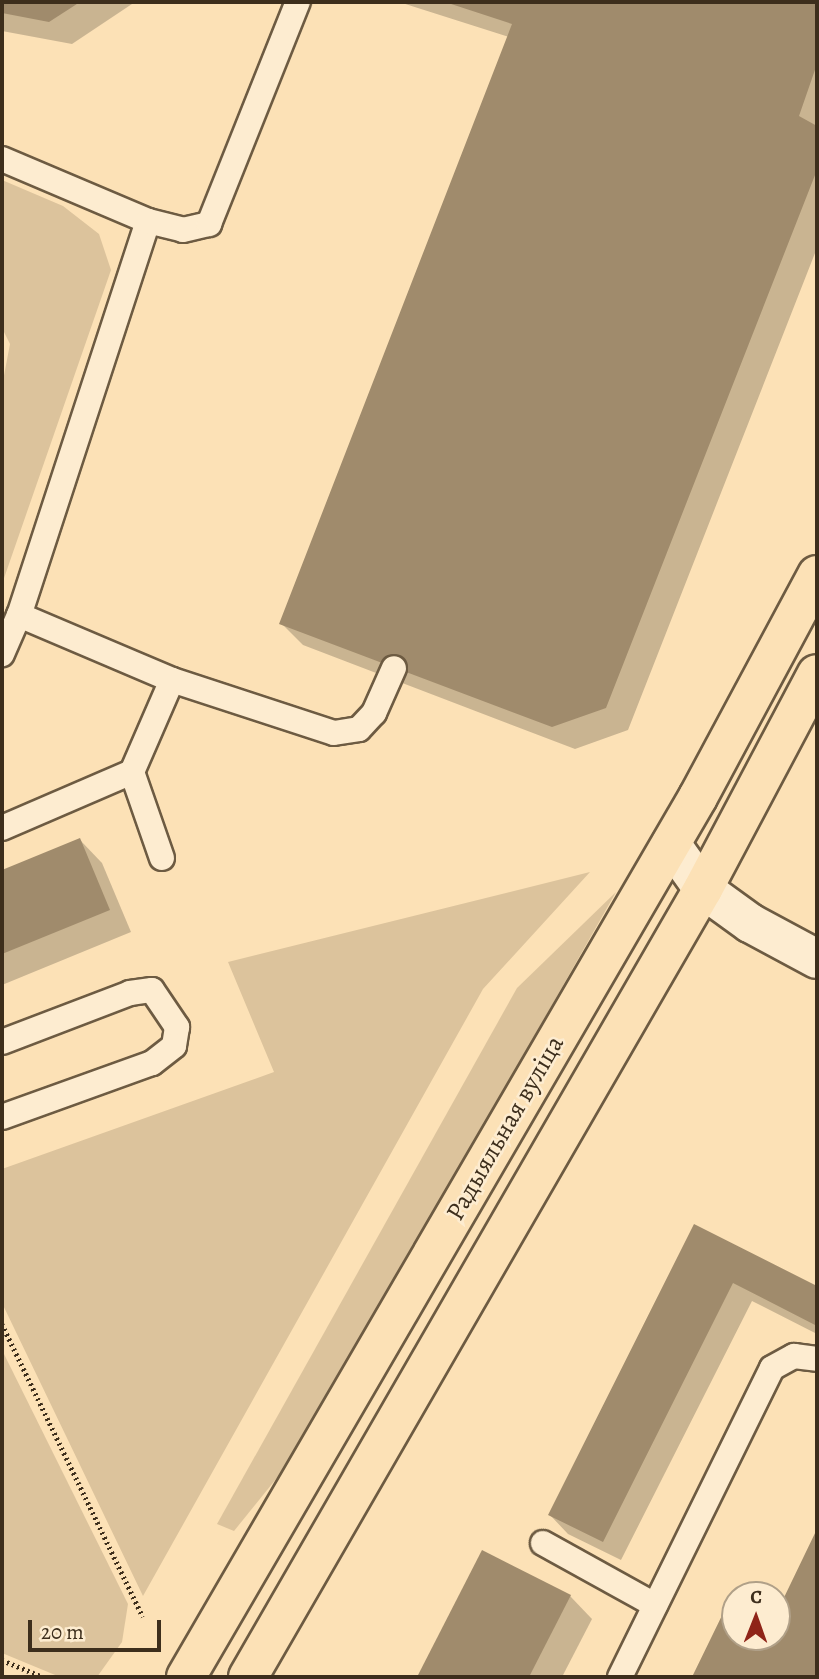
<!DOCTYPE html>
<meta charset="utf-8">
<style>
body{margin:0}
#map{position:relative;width:819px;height:1679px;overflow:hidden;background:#fce1b6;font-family:Alegreya,serif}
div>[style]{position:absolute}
.green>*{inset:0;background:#dcc39c}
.shadow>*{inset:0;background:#0003}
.building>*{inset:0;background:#a08b6c}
.path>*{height:4.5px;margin-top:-2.25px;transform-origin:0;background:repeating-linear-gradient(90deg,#3d2e1c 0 2px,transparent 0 5.5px)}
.roads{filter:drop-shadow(2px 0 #6d5b42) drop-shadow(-2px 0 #6d5b42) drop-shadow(0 2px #6d5b42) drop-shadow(0 -2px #6d5b42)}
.service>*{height:24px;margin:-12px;padding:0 12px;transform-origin:12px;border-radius:12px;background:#fdecd0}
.minor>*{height:38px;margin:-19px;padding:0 19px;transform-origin:19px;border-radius:19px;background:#fdecd0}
.primary>*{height:38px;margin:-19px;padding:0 19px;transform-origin:19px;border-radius:19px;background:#fce1b6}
span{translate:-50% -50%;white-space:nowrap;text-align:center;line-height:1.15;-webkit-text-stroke:5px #fdecd0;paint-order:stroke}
.street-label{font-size:26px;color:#3d2e1c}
.frame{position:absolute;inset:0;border:4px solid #3d2e1c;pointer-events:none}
.north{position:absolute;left:721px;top:1581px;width:70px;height:70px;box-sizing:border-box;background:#fdecd0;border:2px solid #b0a088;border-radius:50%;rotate:1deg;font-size:19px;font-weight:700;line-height:28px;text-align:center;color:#3d2e1c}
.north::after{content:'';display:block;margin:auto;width:24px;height:32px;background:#8f2418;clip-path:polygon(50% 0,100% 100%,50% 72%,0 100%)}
.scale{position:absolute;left:28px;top:1620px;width:133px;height:32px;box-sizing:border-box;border:4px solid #3d2e1c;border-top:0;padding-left:9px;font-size:21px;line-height:24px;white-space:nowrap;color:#3d2e1c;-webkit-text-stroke:5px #fdecd0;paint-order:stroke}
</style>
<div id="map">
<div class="green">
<div style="clip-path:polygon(2px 180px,63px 206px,99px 234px,111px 270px,2px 584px,2px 386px,10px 344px,2px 328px)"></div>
<div style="clip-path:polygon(590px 872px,483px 989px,143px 1596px,2px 1303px,2px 1169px,274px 1072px,228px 962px)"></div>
<div style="clip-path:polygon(616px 892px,301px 1448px,234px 1531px,217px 1524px,517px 988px)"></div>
<div style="clip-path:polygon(2px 1350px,128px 1604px,122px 1642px,97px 1677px,60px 1677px,2px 1653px)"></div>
</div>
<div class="shadow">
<div style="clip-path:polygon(2px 2px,135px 2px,72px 44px,2px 31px)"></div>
<div style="clip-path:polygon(399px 2px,817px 2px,817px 248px,628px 730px,575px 749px,303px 645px,281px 623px,509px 37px)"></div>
<div style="clip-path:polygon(80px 840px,102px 863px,131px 932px,2px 985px,2px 872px)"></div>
<div style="clip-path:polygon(695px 1227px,817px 1288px,817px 1334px,752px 1301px,621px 1560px,568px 1534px,550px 1515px)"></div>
<div style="clip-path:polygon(817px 1533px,817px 1677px,694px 1677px,732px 1599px,735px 1637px,777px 1637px,777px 1616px)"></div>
<div style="clip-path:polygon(483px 1552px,570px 1596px,592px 1619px,562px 1677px,419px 1677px)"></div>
</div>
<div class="building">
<div style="clip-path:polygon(2px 2px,80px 2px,49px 22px,2px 13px)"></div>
<div style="clip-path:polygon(445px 2px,817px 2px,817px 64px,799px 116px,817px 126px,817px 170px,606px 708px,552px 727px,279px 624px,512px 24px)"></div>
<div style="clip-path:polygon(80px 838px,110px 910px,2px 954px,2px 870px)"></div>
<div style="clip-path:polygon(694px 1224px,817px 1286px,817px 1326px,733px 1283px,603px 1542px,548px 1515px)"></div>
<div style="clip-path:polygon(817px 1529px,817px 1677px,692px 1677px,731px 1597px,735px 1599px,735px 1637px,777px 1637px,777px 1612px)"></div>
<div style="clip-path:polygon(482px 1550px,571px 1595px,529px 1677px,417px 1677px)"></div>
</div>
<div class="path">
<div style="left:2px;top:1324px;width:325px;rotate:64.3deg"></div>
<div style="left:2px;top:1660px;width:44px;rotate:22.5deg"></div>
</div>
<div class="roads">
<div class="service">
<div style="left:2px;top:159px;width:159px;rotate:23deg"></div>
<div style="left:148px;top:221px;width:415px;rotate:108.1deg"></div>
<div style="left:19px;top:615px;width:43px;rotate:113.6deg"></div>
<div style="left:148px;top:221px;width:36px;rotate:14deg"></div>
<div style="left:183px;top:230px;width:27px;rotate:-13deg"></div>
<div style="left:209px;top:224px;width:239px;rotate:-68.2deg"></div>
<div style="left:19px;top:615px;width:166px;rotate:23deg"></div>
<div style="left:172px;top:680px;width:100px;rotate:113.5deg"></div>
<div style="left:172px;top:680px;width:170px;rotate:18.1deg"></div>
<div style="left:334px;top:733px;width:25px;rotate:-9deg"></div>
<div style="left:359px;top:729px;width:22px;rotate:-47deg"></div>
<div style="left:374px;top:713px;width:49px;rotate:-66deg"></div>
<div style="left:2px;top:828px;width:142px;rotate:-23.3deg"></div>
<div style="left:132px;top:772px;width:91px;rotate:70.8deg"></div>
<div style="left:2px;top:1042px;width:137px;rotate:-20.9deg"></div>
<div style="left:130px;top:993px;width:22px;rotate:-8deg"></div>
<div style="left:152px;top:990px;width:45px;rotate:56deg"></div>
<div style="left:177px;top:1027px;width:19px;rotate:99deg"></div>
<div style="left:174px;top:1046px;width:28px;rotate:142deg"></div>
<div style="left:152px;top:1063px;width:159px;rotate:160.2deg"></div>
<div style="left:543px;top:1543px;width:128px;rotate:29deg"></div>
<div style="left:620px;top:1677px;width:344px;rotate:-63.8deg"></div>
<div style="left:772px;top:1368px;width:25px;rotate:-29deg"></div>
<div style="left:794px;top:1356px;width:23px;rotate:7deg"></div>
</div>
<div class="minor">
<div style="left:671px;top:844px;width:55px;rotate:54.6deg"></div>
<div style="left:703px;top:889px;width:58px;rotate:35.9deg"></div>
<div style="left:750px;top:923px;width:76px;rotate:28.2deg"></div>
</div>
<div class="primary">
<div style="left:186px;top:1677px;width:1018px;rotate:-59.81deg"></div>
<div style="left:698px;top:797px;width:252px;rotate:-61.8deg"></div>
<div style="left:248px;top:1677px;width:910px;rotate:-60deg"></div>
<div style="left:703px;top:889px;width:243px;rotate:-62.1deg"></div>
</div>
</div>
<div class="street-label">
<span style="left:505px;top:1128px;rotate:-60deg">Радыяльная вуліца</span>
</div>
<div class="frame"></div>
<div class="north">С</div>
<div class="scale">20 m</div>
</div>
